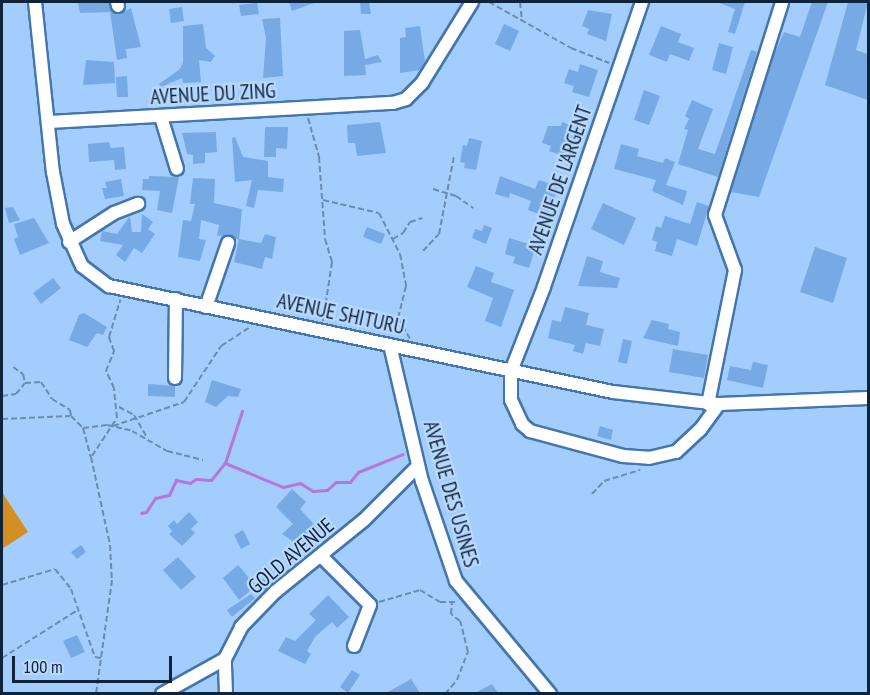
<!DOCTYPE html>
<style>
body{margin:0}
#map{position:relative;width:870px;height:695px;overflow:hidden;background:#a3cdfd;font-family:"PT Sans Narrow",sans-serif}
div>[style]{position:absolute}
.green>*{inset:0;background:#d48f23}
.stream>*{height:3px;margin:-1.5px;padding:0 1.5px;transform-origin:1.5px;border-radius:1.5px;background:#b776dc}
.building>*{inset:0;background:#77aae5}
.path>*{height:2px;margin-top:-1px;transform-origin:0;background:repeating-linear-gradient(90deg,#6a8cb2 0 6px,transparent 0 9px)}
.roads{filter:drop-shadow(2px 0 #4476ad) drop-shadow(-2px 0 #4476ad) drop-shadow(0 2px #4476ad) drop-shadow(0 -2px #4476ad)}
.minor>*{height:12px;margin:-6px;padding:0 6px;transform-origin:6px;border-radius:6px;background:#fff}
span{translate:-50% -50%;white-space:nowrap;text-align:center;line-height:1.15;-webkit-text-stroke:4.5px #b9d9fe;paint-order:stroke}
.street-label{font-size:21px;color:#0f243b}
.frame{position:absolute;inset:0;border:3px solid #0f243b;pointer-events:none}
.scale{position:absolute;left:12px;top:656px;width:160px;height:27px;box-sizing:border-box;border:3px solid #0f243b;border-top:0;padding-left:8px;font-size:18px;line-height:21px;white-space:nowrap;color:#0f243b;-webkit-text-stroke:4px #b9d9fe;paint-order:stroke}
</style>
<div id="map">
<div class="green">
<div style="clip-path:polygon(2px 492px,28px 532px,2px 549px)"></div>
</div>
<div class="stream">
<div style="left:225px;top:463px;width:55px;rotate:-71.9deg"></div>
<div style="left:141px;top:513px;width:5px;rotate:-11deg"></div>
<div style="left:146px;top:512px;width:17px;rotate:-57deg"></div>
<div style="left:155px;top:498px;width:14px;rotate:-12deg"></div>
<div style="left:169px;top:495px;width:17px;rotate:-65deg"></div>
<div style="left:176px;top:480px;width:14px;rotate:12deg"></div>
<div style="left:190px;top:483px;width:7px;rotate:-34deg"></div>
<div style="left:196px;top:479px;width:15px;rotate:4deg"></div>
<div style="left:211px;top:480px;width:22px;rotate:-51deg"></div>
<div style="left:225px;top:463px;width:63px;rotate:22.5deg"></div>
<div style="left:283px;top:487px;width:17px;rotate:-13deg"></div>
<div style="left:300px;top:483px;width:15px;rotate:32deg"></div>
<div style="left:313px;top:491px;width:14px;rotate:-4deg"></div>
<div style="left:327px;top:490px;width:12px;rotate:-42deg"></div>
<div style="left:336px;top:482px;width:14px"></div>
<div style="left:350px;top:482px;width:13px;rotate:-51deg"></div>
<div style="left:358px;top:472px;width:48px;rotate:-21.8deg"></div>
</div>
<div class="building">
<div style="clip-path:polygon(78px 2px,109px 2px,112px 12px,80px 13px)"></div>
<div style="clip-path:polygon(289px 2px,314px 2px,314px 3px,292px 11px)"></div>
<div style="clip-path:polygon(360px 2px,369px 2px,371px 14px,361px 14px)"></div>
<div style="clip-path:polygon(717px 2px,745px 2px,735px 34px,728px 32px,735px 9px)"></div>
<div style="clip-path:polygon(812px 2px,828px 2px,759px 197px,731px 192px,773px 57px,784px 32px,800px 37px)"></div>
<div style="clip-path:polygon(848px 2px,868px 2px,856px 50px,868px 54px,868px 100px,825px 85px)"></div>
<div style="clip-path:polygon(257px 3px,259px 14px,241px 16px,239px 5px)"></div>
<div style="clip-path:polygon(182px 7px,184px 21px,171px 23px,169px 9px)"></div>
<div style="clip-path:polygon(131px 8px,141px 47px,126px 49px,127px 58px,117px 60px,110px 12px,119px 14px)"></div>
<div style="clip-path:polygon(588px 10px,612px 14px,606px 41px,587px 34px,589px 29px,582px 26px)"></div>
<div style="clip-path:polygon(280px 18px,283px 76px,263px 78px,266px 38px,262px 19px)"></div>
<div style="clip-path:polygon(203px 24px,206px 48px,215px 56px,211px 62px,199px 60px,201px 82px,183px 83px,182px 78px,161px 87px,159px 84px,180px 69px,183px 62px,183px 26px)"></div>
<div style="clip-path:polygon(504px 24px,519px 31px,510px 51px,495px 44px)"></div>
<div style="clip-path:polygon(420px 26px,425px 62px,420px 70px,400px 73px,400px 38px,406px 37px,405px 28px)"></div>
<div style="clip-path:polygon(661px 26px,681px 34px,678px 42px,694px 48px,689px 61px,670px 54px,667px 62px,649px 55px)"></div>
<div style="clip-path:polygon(360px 30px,365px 59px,378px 55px,382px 62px,365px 65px,366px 75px,344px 76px,344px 31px)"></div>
<div style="clip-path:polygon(719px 43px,733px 47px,726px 74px,712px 70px)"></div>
<div style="clip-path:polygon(751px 50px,757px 52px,718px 177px,678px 164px,688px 130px,684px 129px,689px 119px,685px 116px,692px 100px,713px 109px,698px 149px,715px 154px)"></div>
<div style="clip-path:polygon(86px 60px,114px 62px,115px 83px,83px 85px)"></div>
<div style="clip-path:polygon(580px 64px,598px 70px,589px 97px,572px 92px,574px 86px,564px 83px,569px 69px,578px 72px)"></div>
<div style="clip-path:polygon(127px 76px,128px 97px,117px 97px,116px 77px)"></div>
<div style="clip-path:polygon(644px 90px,660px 96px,649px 125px,634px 120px)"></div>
<div style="clip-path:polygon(380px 122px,386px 153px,357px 156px,355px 143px,348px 143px,347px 125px)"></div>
<div style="clip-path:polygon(562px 122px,578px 128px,567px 157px,549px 151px,551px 146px,542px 143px,548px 126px,561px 126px)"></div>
<div style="clip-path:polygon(265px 127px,288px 127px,287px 149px,276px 148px,276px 157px,264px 157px)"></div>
<div style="clip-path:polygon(216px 132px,217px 152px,205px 153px,205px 163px,193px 164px,193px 155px,187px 154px,182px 133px)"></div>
<div style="clip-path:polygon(235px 137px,243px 157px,268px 161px,268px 177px,284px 179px,283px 192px,258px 190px,254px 208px,246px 206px,252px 180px,235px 182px,232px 138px)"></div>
<div style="clip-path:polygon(469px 138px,482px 141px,476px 170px,464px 168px,465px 163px,460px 162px,463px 145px,467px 146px)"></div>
<div style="clip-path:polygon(109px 142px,111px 148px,124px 147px,126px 169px,115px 170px,114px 160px,89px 162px,88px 144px)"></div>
<div style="clip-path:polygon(621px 144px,639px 149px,637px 156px,663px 163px,665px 158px,675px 162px,666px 185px,687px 191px,683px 205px,652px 191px,656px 180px,614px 169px)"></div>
<div style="clip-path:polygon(149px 176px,179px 177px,172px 213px,157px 210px,160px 191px,142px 190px,143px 179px,149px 179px)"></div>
<div style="clip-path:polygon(500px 176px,535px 189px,539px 180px,559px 187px,547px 217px,528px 210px,531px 201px,510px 193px,509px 198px,495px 194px)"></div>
<div style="clip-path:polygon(193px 178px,215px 179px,214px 203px,242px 209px,239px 240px,230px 235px,217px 236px,219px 225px,201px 220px,199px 239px,206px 240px,200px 261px,178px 257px,183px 220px,191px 221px,195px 204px,190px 204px)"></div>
<div style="clip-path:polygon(121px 179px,124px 196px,105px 199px,102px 188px,107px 188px,105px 182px)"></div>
<div style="clip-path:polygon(697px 202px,709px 206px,697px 246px,677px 239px,672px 256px,655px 251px,657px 242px,652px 240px,656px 226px,661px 228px,665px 216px,690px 224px)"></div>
<div style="clip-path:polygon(603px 203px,636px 218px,624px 245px,591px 229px)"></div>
<div style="clip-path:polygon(13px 207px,20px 220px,9px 223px,5px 208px)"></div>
<div style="clip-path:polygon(142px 214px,153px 222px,148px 229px,155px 234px,142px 253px,134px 248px,125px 262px,116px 255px,123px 245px,100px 241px,102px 231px,117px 234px,130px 216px,132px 232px,141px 232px)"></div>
<div style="clip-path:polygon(34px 218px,49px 243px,20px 255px,14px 239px,18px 237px,14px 224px)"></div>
<div style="clip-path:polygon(484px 225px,492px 228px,486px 244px,472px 238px,475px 229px,482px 231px)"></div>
<div style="clip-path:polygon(367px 227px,385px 234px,381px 244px,363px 237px)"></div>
<div style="clip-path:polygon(265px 234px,276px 237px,272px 259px,265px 257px,262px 269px,234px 262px,239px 239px,261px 243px)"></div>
<div style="clip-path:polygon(509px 238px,536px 246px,529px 268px,513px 263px,515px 257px,505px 254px)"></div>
<div style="clip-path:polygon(815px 247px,847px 258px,833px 303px,800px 292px)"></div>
<div style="clip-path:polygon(587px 256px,603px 261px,600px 272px,620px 278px,617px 288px,578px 286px)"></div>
<div style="clip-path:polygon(476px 266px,494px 273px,491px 282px,514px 290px,501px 327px,485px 321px,493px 298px,467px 287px)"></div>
<div style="clip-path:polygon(53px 278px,61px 288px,41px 304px,33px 293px)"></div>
<div style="clip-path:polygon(565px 307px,589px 313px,586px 325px,604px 329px,600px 346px,586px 343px,583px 354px,573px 351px,575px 345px,548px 338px,552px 320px,561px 322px)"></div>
<div style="clip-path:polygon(84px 313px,107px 327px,103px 335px,97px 333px,87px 347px,69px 340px,79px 315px)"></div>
<div style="clip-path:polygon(652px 320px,669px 324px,668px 329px,680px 332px,678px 346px,643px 338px)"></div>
<div style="clip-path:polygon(623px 339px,632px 341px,627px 364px,618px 362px)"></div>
<div style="clip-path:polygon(673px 349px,708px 355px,704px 378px,669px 372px)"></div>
<div style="clip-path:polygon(753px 362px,768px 365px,763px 388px,727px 380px,730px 366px,751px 370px)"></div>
<div style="clip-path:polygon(212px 380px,241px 389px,238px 397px,228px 396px,216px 407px,205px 402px)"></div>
<div style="clip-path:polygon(148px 384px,175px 386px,175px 397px,148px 396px)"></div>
<div style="clip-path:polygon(600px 426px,613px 430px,611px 440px,597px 436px)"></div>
<div style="clip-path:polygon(292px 489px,306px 502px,300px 509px,321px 532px,304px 549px,282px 534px,293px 524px,276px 507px)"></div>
<div style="clip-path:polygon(189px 512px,198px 522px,191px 529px,195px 533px,182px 546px,169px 534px,172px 531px,168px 526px,174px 520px,177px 524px)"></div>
<div style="clip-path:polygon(243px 530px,250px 544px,241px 549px,234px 535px)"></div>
<div style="clip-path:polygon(81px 545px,86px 552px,77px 559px,71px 552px)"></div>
<div style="clip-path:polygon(178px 557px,196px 577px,181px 590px,163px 570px)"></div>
<div style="clip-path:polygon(238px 565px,256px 586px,239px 600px,223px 578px)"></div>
<div style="clip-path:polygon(268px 575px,274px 582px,264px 590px,258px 583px)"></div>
<div style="clip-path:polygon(251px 594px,255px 598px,232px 617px,227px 610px)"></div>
<div style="clip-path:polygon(328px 595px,349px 617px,337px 628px,332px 622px,315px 637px,307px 651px,311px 654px,305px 664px,278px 651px,286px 637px,295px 641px,316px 620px,309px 614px)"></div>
<div style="clip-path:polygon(77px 635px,85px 652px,71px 658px,63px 641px)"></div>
<div style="clip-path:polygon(352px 670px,360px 675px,348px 693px,340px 687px)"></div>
<div style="clip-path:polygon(411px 679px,420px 693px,386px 693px)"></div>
<div style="clip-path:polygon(492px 684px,498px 693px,475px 693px)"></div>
</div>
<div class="path">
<div style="left:489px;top:2px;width:94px;rotate:29.3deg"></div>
<div style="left:571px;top:48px;width:41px;rotate:21.5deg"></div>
<div style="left:520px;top:2px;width:19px;rotate:84deg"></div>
<div style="left:308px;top:118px;width:41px;rotate:74.2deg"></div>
<div style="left:319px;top:157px;width:82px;rotate:85.8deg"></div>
<div style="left:325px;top:239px;width:24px;rotate:73deg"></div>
<div style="left:332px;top:262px;width:60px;rotate:98.7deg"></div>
<div style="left:433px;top:189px;width:24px;rotate:17deg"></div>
<div style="left:456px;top:196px;width:21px;rotate:35deg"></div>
<div style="left:323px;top:200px;width:57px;rotate:13.1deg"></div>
<div style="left:379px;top:213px;width:46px;rotate:62.9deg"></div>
<div style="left:400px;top:254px;width:33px;rotate:79deg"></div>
<div style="left:406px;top:286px;width:33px;rotate:104deg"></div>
<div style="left:398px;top:318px;width:24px;rotate:60deg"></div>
<div style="left:393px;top:239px;width:12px;rotate:-31deg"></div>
<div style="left:403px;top:233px;width:13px;rotate:-58deg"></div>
<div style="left:410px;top:222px;width:13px;rotate:-18deg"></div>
<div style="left:423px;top:251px;width:23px;rotate:-47deg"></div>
<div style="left:439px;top:234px;width:79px;rotate:-79.1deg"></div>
<div style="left:13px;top:367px;width:12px;rotate:35deg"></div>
<div style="left:23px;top:374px;width:9px;rotate:77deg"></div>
<div style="left:25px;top:383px;width:16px;rotate:-4deg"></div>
<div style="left:41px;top:382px;width:20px;rotate:57deg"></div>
<div style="left:52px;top:399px;width:21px;rotate:31deg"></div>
<div style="left:70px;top:410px;width:6px;rotate:81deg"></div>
<div style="left:71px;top:416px;width:17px;rotate:45deg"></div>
<div style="left:83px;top:428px;width:30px;rotate:75deg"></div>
<div style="left:91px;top:457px;width:90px;rotate:77.8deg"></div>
<div style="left:110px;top:545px;width:35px;rotate:87deg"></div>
<div style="left:112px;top:580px;width:115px;rotate:98deg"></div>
<div style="left:2px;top:396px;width:14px;rotate:-8deg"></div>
<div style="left:16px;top:394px;width:14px;rotate:-51deg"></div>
<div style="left:119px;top:407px;width:17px;rotate:28deg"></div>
<div style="left:134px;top:415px;width:24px;rotate:60deg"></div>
<div style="left:2px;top:419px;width:68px;rotate:-2.5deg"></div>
<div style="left:113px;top:426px;width:75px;rotate:-18.7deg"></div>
<div style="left:184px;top:402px;width:67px;rotate:-56.5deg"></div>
<div style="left:221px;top:346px;width:35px;rotate:-33deg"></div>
<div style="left:83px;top:428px;width:24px;rotate:-7deg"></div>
<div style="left:107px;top:425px;width:26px;rotate:13deg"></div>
<div style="left:132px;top:431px;width:40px;rotate:29.7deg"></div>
<div style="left:167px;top:451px;width:37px;rotate:14deg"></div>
<div style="left:92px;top:456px;width:45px;rotate:-56.7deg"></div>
<div style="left:117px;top:418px;width:30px;rotate:-96deg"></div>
<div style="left:114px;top:388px;width:19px;rotate:-115deg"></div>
<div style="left:106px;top:371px;width:22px;rotate:-68deg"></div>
<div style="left:114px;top:351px;width:15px;rotate:-110deg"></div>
<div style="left:109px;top:337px;width:39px;rotate:-73deg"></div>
<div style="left:592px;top:494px;width:18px;rotate:-47deg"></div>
<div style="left:604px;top:481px;width:38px;rotate:-17deg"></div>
<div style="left:2px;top:585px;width:55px;rotate:-16.8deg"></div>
<div style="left:55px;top:569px;width:26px;rotate:51deg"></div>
<div style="left:71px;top:589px;width:72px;rotate:70.6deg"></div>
<div style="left:95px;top:657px;width:6px;rotate:9deg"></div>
<div style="left:379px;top:602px;width:43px;rotate:-16.3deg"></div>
<div style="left:420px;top:590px;width:23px;rotate:31deg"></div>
<div style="left:440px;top:602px;width:18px"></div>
<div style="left:2px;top:658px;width:88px;rotate:-32.4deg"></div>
<div style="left:20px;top:694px;width:8px"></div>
<div style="left:38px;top:694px;width:13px"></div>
<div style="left:445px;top:694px;width:18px;rotate:-49deg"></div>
<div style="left:457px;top:680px;width:30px;rotate:-69deg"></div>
<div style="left:468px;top:652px;width:32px;rotate:-104deg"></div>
<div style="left:460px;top:621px;width:11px;rotate:-142deg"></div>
<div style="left:451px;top:614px;width:11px;rotate:-85deg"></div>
</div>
<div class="roads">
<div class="minor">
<div style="left:35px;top:2px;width:171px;rotate:84deg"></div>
<div style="left:53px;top:172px;width:53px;rotate:79.1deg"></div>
<div style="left:63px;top:224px;width:46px;rotate:65.7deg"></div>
<div style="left:82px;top:266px;width:34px;rotate:37deg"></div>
<div style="left:109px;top:286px;width:515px;rotate:11.88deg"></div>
<div style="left:613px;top:392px;width:107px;rotate:6.5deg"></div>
<div style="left:719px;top:404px;width:149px;rotate:-2.3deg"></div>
<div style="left:117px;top:2px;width:4px;rotate:76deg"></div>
<div style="left:642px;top:2px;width:301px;rotate:109deg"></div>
<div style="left:544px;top:287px;width:90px;rotate:111.4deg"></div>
<div style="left:511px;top:371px;width:29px;rotate:90deg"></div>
<div style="left:511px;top:400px;width:26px;rotate:65deg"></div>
<div style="left:522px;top:424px;width:11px;rotate:41deg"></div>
<div style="left:530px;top:431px;width:96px;rotate:15deg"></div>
<div style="left:623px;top:456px;width:26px;rotate:4deg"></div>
<div style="left:649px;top:458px;width:28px;rotate:-13deg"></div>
<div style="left:676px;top:452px;width:33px;rotate:-43deg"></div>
<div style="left:700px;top:430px;width:32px;rotate:-54deg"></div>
<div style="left:161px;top:117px;width:54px;rotate:72.9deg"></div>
<div style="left:49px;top:122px;width:345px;rotate:-3.2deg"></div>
<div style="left:393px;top:103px;width:14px;rotate:-17deg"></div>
<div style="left:406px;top:99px;width:23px;rotate:-45deg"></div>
<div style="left:422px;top:83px;width:95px;rotate:-58.3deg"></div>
<div style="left:69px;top:242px;width:54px;rotate:-32.8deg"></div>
<div style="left:114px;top:213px;width:26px;rotate:-21deg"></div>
<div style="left:206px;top:307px;width:68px;rotate:-71deg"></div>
<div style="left:390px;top:345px;width:140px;rotate:76.8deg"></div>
<div style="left:422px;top:481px;width:106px;rotate:71.2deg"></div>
<div style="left:456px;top:581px;width:147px;rotate:50.2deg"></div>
<div style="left:175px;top:378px;width:79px;rotate:-89.3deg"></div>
<div style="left:708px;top:404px;width:137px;rotate:-78.6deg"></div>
<div style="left:735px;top:270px;width:59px;rotate:-110deg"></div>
<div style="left:715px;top:215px;width:223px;rotate:-72.5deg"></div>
<div style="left:321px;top:556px;width:69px;rotate:45deg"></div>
<div style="left:370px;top:605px;width:44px;rotate:111.3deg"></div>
<div style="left:162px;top:694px;width:72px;rotate:-29.1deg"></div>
<div style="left:226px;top:694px;width:35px;rotate:-92deg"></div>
<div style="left:225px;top:659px;width:36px;rotate:-63deg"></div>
<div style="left:241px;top:627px;width:49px;rotate:-45.8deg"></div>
<div style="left:275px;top:592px;width:114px;rotate:-39deg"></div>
<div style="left:364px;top:520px;width:76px;rotate:-45deg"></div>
</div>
</div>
<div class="street-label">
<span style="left:213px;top:94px;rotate:-3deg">AVENUE DU ZING</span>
<span style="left:560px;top:180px;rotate:-71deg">AVENUE DE L'ARGENT</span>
<span style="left:341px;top:314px;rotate:12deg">AVENUE SHITURU</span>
<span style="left:451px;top:494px;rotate:74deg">AVENUE DES USINES</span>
<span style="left:291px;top:556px;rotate:-40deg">GOLD AVENUE</span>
</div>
<div class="frame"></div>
<div class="scale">100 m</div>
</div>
